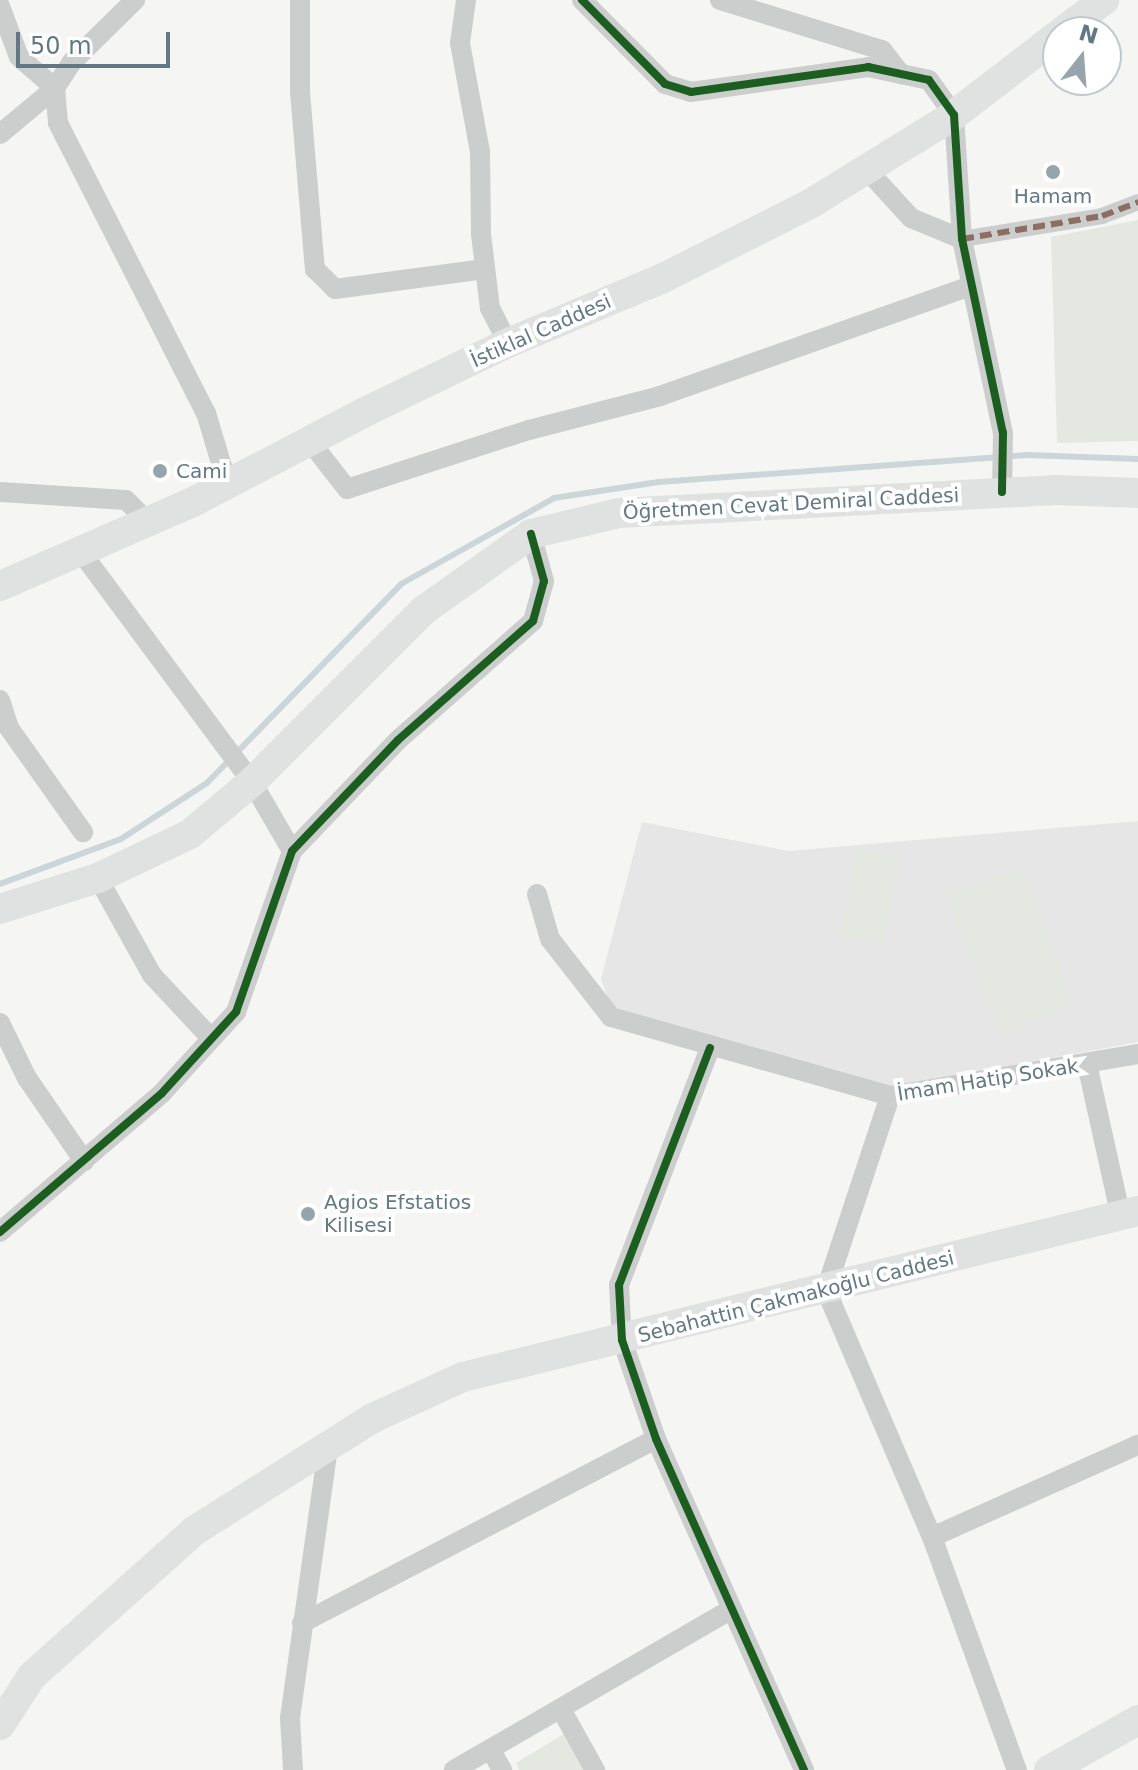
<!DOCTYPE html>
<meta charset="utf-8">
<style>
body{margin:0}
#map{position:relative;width:1138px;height:1770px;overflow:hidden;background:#f5f5f3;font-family:"DejaVu Sans",sans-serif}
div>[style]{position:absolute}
.built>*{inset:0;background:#e5e6e5}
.green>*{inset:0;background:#e4e8e1}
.stream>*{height:6px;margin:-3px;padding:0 3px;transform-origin:3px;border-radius:3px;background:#ccd6d8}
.pedestrian>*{height:16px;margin:-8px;padding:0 8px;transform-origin:8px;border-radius:8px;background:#cccece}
.minor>*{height:20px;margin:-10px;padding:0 10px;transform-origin:10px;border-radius:10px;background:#cccece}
.secondary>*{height:30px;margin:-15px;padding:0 15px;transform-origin:15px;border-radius:15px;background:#e0e1e1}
.quiet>*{height:6px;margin-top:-3px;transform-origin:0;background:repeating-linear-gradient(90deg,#8d6e63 0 12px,transparent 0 18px)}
.cycleway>*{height:8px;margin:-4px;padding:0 4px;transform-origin:4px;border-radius:4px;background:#1b5e20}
.dots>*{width:22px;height:22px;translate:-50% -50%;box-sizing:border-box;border:4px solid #fff;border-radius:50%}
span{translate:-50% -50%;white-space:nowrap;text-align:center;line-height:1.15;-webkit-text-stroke:8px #fff;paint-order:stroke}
.poi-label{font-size:20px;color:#637885}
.left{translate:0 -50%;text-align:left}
.street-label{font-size:20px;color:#637885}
.north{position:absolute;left:1042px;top:16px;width:80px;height:80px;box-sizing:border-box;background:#fff;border:2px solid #c1c9ce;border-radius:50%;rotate:17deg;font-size:22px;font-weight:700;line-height:32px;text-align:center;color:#637885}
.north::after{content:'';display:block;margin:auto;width:28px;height:36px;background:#96a4ac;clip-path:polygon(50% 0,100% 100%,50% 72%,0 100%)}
.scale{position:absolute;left:16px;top:32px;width:154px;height:36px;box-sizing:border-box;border:4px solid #637885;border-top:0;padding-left:10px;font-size:24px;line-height:28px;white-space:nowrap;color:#637885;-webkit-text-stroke:6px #fff;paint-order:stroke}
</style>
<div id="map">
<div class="built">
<div style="clip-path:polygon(1138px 821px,1138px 1042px,876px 1091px,617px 1023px,601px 979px,642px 822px,788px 851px)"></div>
</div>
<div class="green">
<div style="clip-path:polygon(1138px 220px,1138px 441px,1057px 443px,1051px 237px)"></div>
<div style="clip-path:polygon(857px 848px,900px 856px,883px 944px,840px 935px)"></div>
<div style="clip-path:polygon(1021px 867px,1073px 1004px,999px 1032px,947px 895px)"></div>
<div style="clip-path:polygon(565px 1733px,585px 1770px,519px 1770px,516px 1763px)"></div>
</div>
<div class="stream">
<div style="left:0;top:884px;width:129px;rotate:-20.4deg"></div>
<div style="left:121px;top:839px;width:103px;rotate:-33.1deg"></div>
<div style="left:207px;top:783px;width:278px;rotate:-45.7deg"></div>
<div style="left:401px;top:584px;width:176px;rotate:-29.3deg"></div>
<div style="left:554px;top:498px;width:106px;rotate:-8.7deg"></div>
<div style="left:659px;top:482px;width:369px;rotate:-4.2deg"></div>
<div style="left:1027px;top:455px;width:111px;rotate:2.1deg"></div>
</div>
<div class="pedestrian">
<div style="left:962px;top:239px;width:142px;rotate:-9.3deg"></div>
<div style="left:1102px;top:216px;width:39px;rotate:-21deg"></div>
</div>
<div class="minor">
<div style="left:300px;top:0;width:92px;rotate:90deg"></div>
<div style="left:300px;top:92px;width:178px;rotate:85.2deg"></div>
<div style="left:315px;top:269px;width:28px;rotate:45deg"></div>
<div style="left:335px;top:289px;width:151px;rotate:-7.6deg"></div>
<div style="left:466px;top:0;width:43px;rotate:97.9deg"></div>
<div style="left:460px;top:43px;width:111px;rotate:79.6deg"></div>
<div style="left:480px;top:152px;width:82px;rotate:89.3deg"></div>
<div style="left:481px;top:234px;width:75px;rotate:83.1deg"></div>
<div style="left:490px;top:308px;width:39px;rotate:63deg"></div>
<div style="left:582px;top:0;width:118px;rotate:45.3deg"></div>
<div style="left:665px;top:84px;width:27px;rotate:17deg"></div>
<div style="left:691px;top:92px;width:179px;rotate:-8deg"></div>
<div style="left:868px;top:67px;width:62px;rotate:12deg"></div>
<div style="left:929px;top:80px;width:43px;rotate:54.5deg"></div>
<div style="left:954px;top:115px;width:124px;rotate:86.3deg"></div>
<div style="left:962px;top:239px;width:198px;rotate:78.1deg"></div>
<div style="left:1003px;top:433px;width:59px;rotate:91deg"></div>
<div style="left:720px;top:0;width:170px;rotate:17.2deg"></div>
<div style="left:882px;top:50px;width:31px;rotate:52deg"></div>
<div style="left:0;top:6px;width:54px;rotate:69.6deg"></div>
<div style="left:19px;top:57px;width:48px;rotate:40.7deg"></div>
<div style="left:55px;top:88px;width:35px;rotate:85deg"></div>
<div style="left:58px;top:123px;width:326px;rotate:63deg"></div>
<div style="left:206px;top:413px;width:73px;rotate:73.3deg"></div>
<div style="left:0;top:134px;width:72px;rotate:-39.9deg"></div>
<div style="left:55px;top:88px;width:30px;rotate:-57deg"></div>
<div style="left:71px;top:63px;width:90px;rotate:-44.5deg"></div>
<div style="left:869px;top:172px;width:62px;rotate:47.6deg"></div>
<div style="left:911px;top:218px;width:55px;rotate:22.4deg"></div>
<div style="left:309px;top:440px;width:62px;rotate:52.2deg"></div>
<div style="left:347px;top:489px;width:191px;rotate:-18deg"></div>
<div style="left:529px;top:430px;width:135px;rotate:-14.5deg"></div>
<div style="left:660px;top:396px;width:329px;rotate:-19.5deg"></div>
<div style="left:0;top:492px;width:126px;rotate:3.6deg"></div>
<div style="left:126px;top:500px;width:31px;rotate:45deg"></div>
<div style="left:81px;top:552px;width:287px;rotate:53.4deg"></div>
<div style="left:252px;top:782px;width:80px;rotate:59.9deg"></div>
<div style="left:0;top:700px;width:29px;rotate:72deg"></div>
<div style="left:9px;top:728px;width:128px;rotate:54.6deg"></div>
<div style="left:98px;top:878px;width:111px;rotate:60.9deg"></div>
<div style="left:152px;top:975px;width:85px;rotate:46.9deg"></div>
<div style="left:537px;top:894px;width:47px;rotate:73.9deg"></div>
<div style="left:550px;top:939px;width:99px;rotate:52deg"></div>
<div style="left:611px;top:1017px;width:290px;rotate:15.8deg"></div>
<div style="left:890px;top:1096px;width:252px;rotate:-9.6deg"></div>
<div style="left:0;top:1023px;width:61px;rotate:63.9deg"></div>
<div style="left:27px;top:1078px;width:101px;rotate:55.5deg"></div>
<div style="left:710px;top:1048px;width:254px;rotate:111deg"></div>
<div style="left:619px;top:1285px;width:55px;rotate:86.9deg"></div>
<div style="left:622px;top:1340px;width:105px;rotate:71deg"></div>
<div style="left:656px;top:1439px;width:363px;rotate:65.9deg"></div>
<div style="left:1087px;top:1064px;width:157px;rotate:77.5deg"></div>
<div style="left:890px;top:1096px;width:204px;rotate:108.3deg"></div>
<div style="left:826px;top:1290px;width:269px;rotate:66.8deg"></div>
<div style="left:932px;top:1537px;width:248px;rotate:70deg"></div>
<div style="left:0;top:1232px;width:213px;rotate:-40.6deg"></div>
<div style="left:162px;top:1093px;width:110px;rotate:-47.6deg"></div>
<div style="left:236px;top:1012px;width:170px;rotate:-70.8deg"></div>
<div style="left:292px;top:851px;width:153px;rotate:-46.3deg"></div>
<div style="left:398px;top:740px;width:180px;rotate:-41.4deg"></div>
<div style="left:533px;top:621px;width:41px;rotate:-74.6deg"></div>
<div style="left:544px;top:581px;width:49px;rotate:-105.5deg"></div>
<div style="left:932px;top:1537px;width:226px;rotate:-24.1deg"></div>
<div style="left:302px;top:1623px;width:399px;rotate:-27.5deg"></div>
<div style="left:562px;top:1711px;width:68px;rotate:60.8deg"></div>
<div style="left:491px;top:1750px;width:23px;rotate:61deg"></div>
<div style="left:293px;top:1770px;width:52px;rotate:-93.3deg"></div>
<div style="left:290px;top:1718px;width:273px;rotate:-82deg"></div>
<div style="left:454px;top:1770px;width:321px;rotate:-30.1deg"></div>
</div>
<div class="secondary">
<div style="left:1062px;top:32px;width:53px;rotate:-37.3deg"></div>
<div style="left:0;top:586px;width:208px;rotate:-23.5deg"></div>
<div style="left:191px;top:503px;width:194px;rotate:-27.6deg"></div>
<div style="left:363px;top:413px;width:161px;rotate:-25.8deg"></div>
<div style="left:508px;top:343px;width:166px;rotate:-22.7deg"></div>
<div style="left:661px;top:279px;width:167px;rotate:-26.7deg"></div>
<div style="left:810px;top:204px;width:169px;rotate:-31.7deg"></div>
<div style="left:954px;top:115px;width:131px;rotate:-37.6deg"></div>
<div style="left:0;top:909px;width:103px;rotate:-17.6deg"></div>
<div style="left:98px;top:878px;width:102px;rotate:-25.6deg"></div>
<div style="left:190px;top:834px;width:81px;rotate:-40deg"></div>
<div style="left:252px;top:782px;width:243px;rotate:-45deg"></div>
<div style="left:424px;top:610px;width:131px;rotate:-35.4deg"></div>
<div style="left:531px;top:534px;width:90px;rotate:-13.4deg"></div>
<div style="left:619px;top:513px;width:438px;rotate:-3deg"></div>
<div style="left:1056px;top:490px;width:82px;rotate:2.1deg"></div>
<div style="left:0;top:1725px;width:59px;rotate:-56.9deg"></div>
<div style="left:32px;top:1676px;width:217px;rotate:-41.8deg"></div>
<div style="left:194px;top:1531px;width:212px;rotate:-32.3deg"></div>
<div style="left:373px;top:1418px;width:99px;rotate:-24.5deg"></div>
<div style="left:463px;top:1377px;width:695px;rotate:-13.82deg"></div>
<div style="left:1049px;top:1770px;width:102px;rotate:-29.3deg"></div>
</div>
<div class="quiet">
<div style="left:962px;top:239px;width:142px;rotate:-9.3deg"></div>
<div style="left:1102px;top:216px;width:39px;rotate:-21deg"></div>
</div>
<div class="cycleway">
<div style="left:582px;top:0;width:118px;rotate:45.3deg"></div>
<div style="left:665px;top:84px;width:27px;rotate:17deg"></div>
<div style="left:691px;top:92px;width:179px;rotate:-8deg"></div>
<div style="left:868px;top:67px;width:62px;rotate:12deg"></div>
<div style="left:929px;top:80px;width:43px;rotate:54.5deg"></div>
<div style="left:954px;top:115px;width:124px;rotate:86.3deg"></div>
<div style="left:962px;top:239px;width:198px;rotate:78.1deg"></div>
<div style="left:1003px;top:433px;width:59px;rotate:91deg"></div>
<div style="left:710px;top:1048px;width:254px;rotate:111deg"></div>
<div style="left:619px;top:1285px;width:55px;rotate:86.9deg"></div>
<div style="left:622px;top:1340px;width:105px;rotate:71deg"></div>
<div style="left:656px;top:1439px;width:363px;rotate:65.9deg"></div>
<div style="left:0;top:1232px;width:213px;rotate:-40.6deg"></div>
<div style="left:162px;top:1093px;width:110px;rotate:-47.6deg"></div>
<div style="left:236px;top:1012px;width:170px;rotate:-70.8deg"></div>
<div style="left:292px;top:851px;width:153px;rotate:-46.3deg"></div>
<div style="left:398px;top:740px;width:180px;rotate:-41.4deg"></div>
<div style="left:533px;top:621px;width:41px;rotate:-74.6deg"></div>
<div style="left:544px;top:581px;width:49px;rotate:-105.5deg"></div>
</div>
<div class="dots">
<div style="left:1053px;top:172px;background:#96a4ac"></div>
<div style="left:160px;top:471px;background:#96a4ac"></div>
<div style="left:308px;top:1214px;background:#96a4ac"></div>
</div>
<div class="poi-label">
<span style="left:1053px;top:196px">Hamam</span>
<span class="left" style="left:176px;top:471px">Cami</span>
<span class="left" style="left:324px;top:1214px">Agios Efstatios<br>Kilisesi</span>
</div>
<div class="street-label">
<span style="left:541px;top:331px;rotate:-24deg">İstiklal Caddesi</span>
<span style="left:791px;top:504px;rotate:-3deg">Öğretmen Cevat Demiral Caddesi</span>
<span style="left:988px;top:1080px;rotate:-9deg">İmam Hatip Sokak</span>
<span style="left:796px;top:1297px;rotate:-14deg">Sebahattin Çakmakoğlu Caddesi</span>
</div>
<div class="north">N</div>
<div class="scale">50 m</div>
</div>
